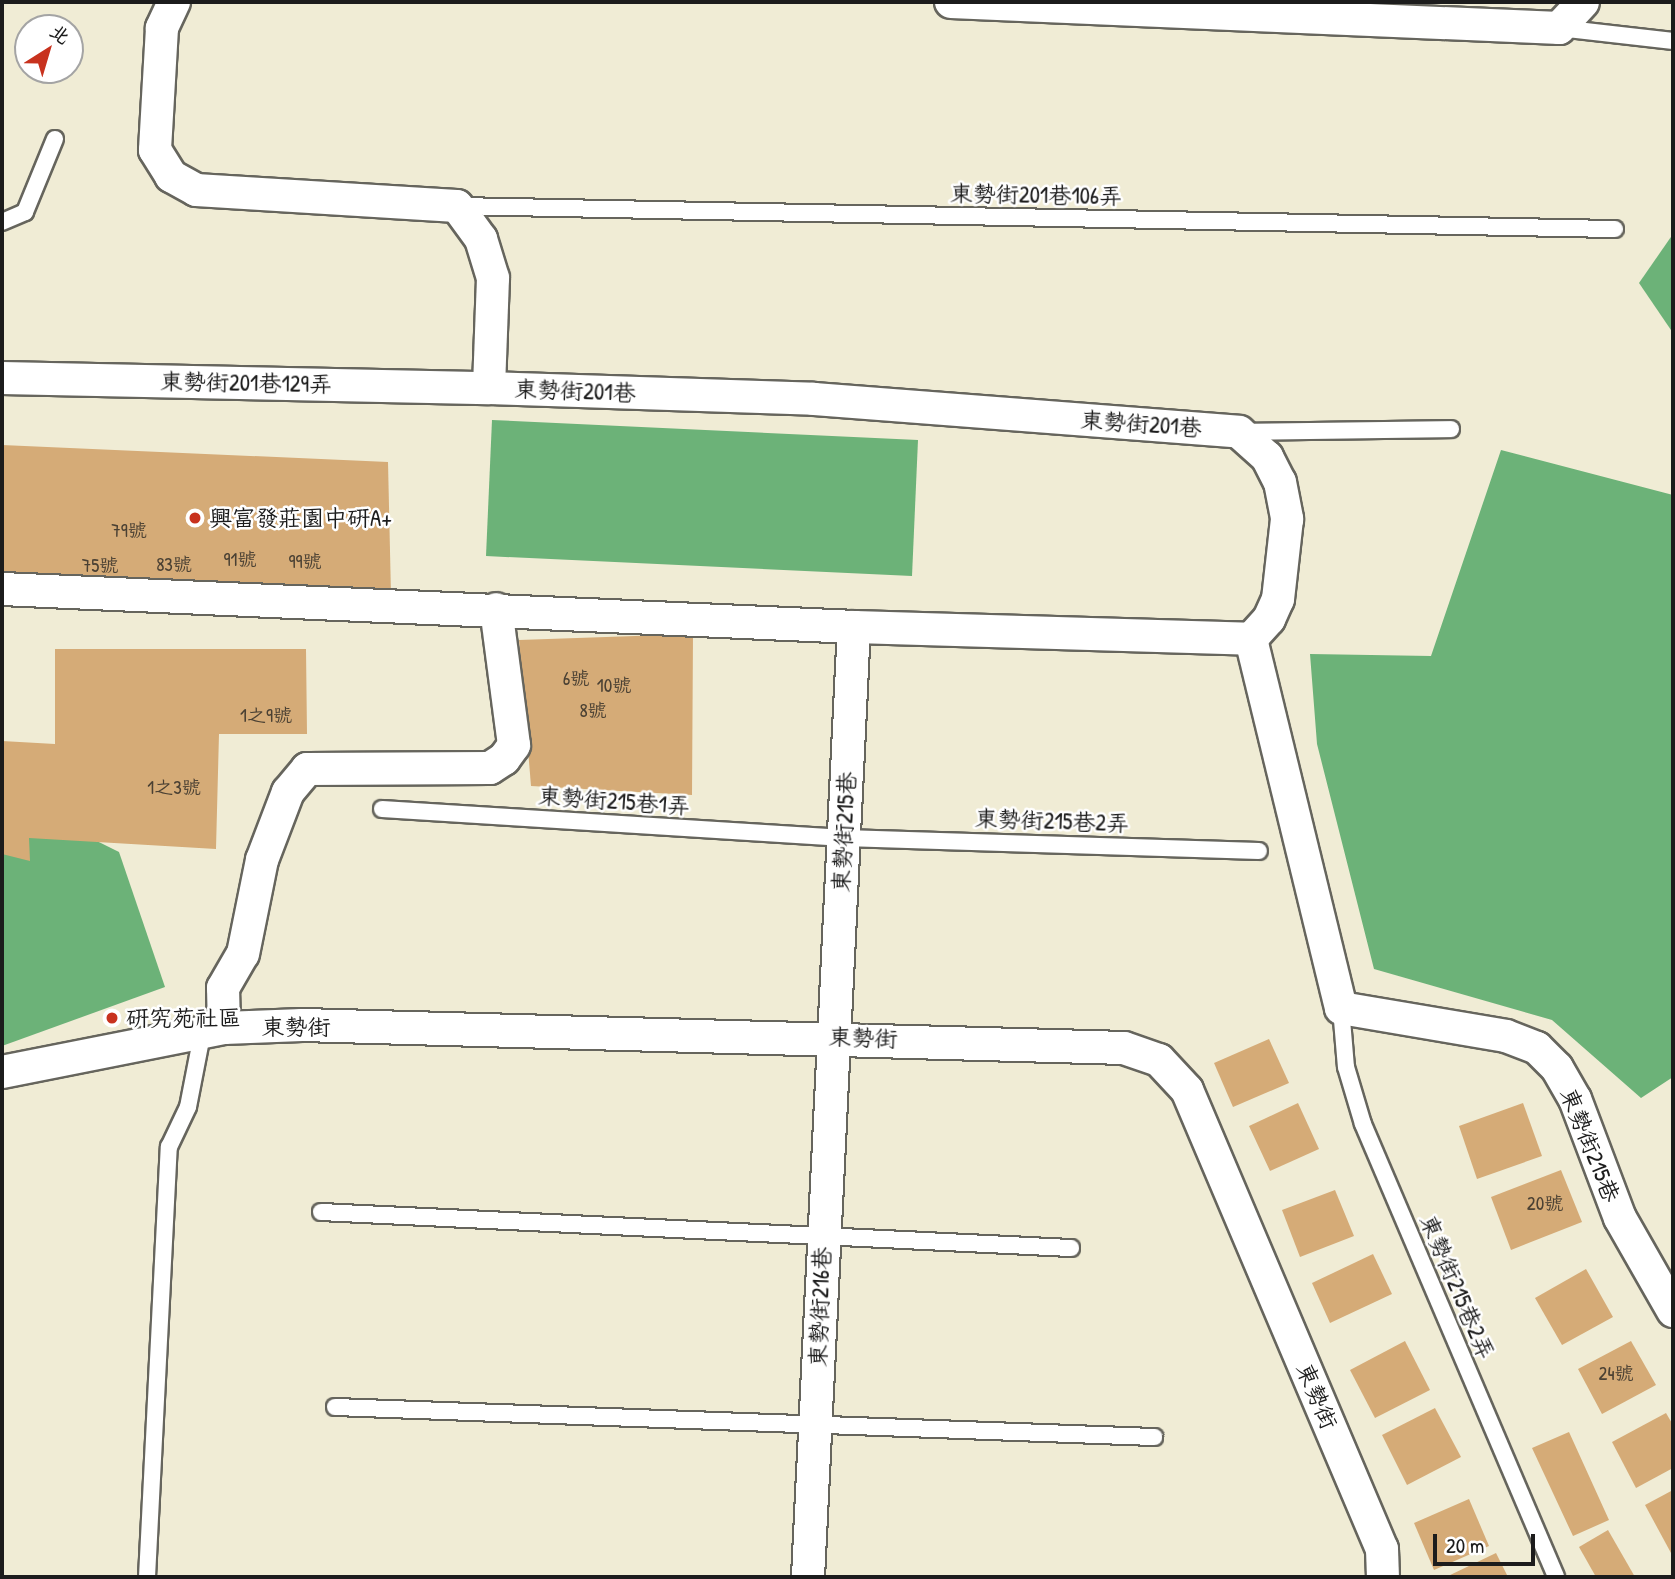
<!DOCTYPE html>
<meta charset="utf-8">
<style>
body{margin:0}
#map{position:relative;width:1675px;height:1579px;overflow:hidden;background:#f0ecd5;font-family:"Patrick Hand","LXGW WenKai TC",sans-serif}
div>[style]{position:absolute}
.forest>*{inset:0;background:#6cb278}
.building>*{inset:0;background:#d5ab77}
.roads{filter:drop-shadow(2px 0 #66655d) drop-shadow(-2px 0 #66655d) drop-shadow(0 2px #66655d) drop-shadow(0 -2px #66655d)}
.service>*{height:16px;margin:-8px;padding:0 8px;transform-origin:8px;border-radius:8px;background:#fff}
.minor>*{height:32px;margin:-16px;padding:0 16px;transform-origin:16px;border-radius:16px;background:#fff}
.dots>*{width:19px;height:19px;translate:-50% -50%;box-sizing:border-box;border:4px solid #fff;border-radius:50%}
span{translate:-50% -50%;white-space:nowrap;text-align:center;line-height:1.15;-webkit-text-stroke:5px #fff;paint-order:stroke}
.number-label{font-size:19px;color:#4a4033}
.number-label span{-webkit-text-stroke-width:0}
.street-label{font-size:23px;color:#1c1c1c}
.poi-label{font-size:23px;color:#1c1c1c}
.left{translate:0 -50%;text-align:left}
.frame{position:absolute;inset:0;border:4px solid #1c1c1c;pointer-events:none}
.north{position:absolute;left:14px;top:14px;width:70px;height:70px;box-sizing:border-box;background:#fff;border:2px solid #a4a4a4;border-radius:50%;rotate:37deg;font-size:19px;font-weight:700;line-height:28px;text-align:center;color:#1c1c1c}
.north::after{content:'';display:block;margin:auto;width:24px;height:32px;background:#c8321e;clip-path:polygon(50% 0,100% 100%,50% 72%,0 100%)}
.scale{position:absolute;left:1433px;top:1534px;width:102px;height:32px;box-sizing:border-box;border:4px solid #1c1c1c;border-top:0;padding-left:9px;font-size:21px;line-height:24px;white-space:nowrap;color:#1c1c1c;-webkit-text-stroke:5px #fff;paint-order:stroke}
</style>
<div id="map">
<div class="forest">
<div style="clip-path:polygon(1673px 234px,1673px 333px,1639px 283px)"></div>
<div style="clip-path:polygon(492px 420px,918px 440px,912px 576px,486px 556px)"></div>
<div style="clip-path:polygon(1501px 450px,1673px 495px,1673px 1077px,1641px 1098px,1552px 1020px,1374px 969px,1317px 744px,1310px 654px,1431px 656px)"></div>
<div style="clip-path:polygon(2px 794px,119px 852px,165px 987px,2px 1046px)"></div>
</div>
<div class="building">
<div style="clip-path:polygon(2px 445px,388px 462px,391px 595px,2px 574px)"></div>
<div style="clip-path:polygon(693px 634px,692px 795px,531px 786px,519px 640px)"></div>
<div style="clip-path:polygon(55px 649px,306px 649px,307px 734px,219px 734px,216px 849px,29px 838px,30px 861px,2px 854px,2px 741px,55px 744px)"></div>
<div style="clip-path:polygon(1269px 1039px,1289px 1083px,1233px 1107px,1214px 1063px)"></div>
<div style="clip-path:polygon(1298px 1103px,1319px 1149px,1270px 1171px,1249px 1126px)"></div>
<div style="clip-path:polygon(1523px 1103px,1542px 1156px,1477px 1179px,1459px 1126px)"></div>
<div style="clip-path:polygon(1561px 1170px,1582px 1222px,1511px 1250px,1491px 1197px)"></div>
<div style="clip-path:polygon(1335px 1190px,1354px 1236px,1300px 1257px,1282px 1210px)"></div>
<div style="clip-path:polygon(1373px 1254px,1392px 1294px,1330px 1323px,1312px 1283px)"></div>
<div style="clip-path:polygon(1586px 1269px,1613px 1317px,1562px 1345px,1535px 1298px)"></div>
<div style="clip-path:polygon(1405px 1341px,1430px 1390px,1375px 1418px,1350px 1370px)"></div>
<div style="clip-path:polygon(1631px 1341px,1656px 1385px,1602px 1414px,1578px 1369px)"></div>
<div style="clip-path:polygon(1435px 1408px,1461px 1457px,1407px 1485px,1382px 1435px)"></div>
<div style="clip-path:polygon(1666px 1413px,1673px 1425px,1673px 1468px,1636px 1488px,1612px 1442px)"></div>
<div style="clip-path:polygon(1569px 1432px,1609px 1520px,1573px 1536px,1532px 1448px)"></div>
<div style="clip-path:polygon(1673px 1490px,1673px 1552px,1671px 1553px,1645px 1505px)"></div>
<div style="clip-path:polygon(1469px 1499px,1489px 1546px,1434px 1570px,1414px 1523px)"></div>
<div style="clip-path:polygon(1608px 1530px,1635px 1577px,1596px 1577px,1579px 1547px)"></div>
<div style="clip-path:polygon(1496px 1553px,1508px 1577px,1446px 1577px)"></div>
</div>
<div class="roads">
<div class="service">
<div style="left:1559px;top:28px;width:115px;rotate:6.5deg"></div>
<div style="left:457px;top:206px;width:1158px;rotate:1.14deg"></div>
<div style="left:2px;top:222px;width:25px;rotate:-23deg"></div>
<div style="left:25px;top:212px;width:79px;rotate:-67.7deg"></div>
<div style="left:1243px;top:432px;width:208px;rotate:-0.8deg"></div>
<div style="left:382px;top:809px;width:463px;rotate:3.6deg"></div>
<div style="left:844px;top:838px;width:415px;rotate:1.8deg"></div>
<div style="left:1341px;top:1008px;width:59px;rotate:85.2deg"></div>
<div style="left:1346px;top:1067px;width:59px;rotate:73.4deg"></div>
<div style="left:1363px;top:1124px;width:492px;rotate:66.9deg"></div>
<div style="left:321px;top:1212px;width:751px;rotate:2.75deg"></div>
<div style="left:335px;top:1407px;width:820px;rotate:2.1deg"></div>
<div style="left:147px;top:1577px;width:431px;rotate:-87.1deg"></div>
<div style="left:169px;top:1147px;width:44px;rotate:-64.6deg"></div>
<div style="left:188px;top:1107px;width:73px;rotate:-79deg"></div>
</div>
<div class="minor">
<div style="left:174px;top:2px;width:29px;rotate:115deg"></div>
<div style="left:162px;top:28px;width:122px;rotate:93.3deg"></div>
<div style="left:155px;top:150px;width:31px;rotate:58deg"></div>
<div style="left:171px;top:176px;width:29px;rotate:29deg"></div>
<div style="left:196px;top:190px;width:261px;rotate:3.5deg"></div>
<div style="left:457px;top:206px;width:41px;rotate:54deg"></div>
<div style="left:481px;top:239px;width:41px;rotate:72.9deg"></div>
<div style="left:493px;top:278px;width:110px;rotate:92.1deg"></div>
<div style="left:489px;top:388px;width:325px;rotate:1.9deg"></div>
<div style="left:814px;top:399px;width:426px;rotate:4.4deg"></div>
<div style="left:1239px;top:432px;width:38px;rotate:42deg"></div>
<div style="left:1267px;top:457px;width:28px;rotate:63deg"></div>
<div style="left:1280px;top:482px;width:38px;rotate:79deg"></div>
<div style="left:1287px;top:519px;width:81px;rotate:96.4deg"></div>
<div style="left:1278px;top:599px;width:22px;rotate:114deg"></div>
<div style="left:1269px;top:619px;width:27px;rotate:132deg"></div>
<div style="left:951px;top:2px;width:609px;rotate:2.45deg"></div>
<div style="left:1559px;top:28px;width:35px;rotate:-47deg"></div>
<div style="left:2px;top:378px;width:487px;rotate:1.2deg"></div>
<div style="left:2px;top:589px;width:853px;rotate:2.55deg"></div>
<div style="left:854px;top:627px;width:397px;rotate:1.7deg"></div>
<div style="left:1251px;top:639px;width:380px;rotate:76.3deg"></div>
<div style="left:1341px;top:1008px;width:167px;rotate:9.6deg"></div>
<div style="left:1506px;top:1036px;width:33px;rotate:21deg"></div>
<div style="left:1537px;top:1048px;width:28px;rotate:45deg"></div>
<div style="left:1557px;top:1068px;width:36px;rotate:60deg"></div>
<div style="left:1575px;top:1099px;width:127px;rotate:69.3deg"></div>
<div style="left:1620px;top:1218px;width:107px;rotate:60.3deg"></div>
<div style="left:224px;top:1028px;width:40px;rotate:-91.4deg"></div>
<div style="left:223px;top:988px;width:39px;rotate:-60deg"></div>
<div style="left:243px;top:954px;width:96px;rotate:-78.6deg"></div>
<div style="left:262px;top:860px;width:73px;rotate:-69.1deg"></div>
<div style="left:288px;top:792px;width:30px;rotate:-50deg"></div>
<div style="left:307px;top:769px;width:183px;rotate:-0.3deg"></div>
<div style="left:490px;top:768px;width:17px;rotate:-33deg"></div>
<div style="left:504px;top:759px;width:17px;rotate:-54deg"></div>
<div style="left:514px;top:745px;width:137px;rotate:-97.5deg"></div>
<div style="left:2px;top:1072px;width:226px;rotate:-11.2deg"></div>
<div style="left:224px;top:1028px;width:78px;rotate:-2.2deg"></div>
<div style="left:302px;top:1025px;width:822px;rotate:1.6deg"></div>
<div style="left:1124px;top:1048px;width:37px;rotate:19deg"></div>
<div style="left:1159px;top:1060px;width:41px;rotate:47deg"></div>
<div style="left:1187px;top:1090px;width:499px;rotate:67deg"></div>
<div style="left:1382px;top:1549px;width:28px;rotate:88deg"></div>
<div style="left:808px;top:1577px;width:951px;rotate:-87.23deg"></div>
</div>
</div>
<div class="dots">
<div style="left:195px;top:518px;background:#c8321e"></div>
<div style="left:112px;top:1018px;background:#c8321e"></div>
</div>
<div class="number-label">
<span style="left:129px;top:531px">79號</span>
<span style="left:240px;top:560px">91號</span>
<span style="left:305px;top:562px">99號</span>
<span style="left:174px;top:565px">83號</span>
<span style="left:100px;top:566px">75號</span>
<span style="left:576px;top:679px">6號</span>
<span style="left:614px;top:686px">10號</span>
<span style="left:593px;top:711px">8號</span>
<span style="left:266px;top:716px">1之9號</span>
<span style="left:174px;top:788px">1之3號</span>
<span style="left:1545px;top:1204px">20號</span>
<span style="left:1616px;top:1374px">24號</span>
</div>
<div class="street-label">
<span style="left:1036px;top:195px;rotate:1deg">東勢街201巷106弄</span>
<span style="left:246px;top:383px;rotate:1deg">東勢街201巷129弄</span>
<span style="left:575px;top:391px;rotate:2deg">東勢街201巷</span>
<span style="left:1141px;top:424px;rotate:4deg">東勢街201巷</span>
<span style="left:614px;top:801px;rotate:4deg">東勢街215巷1弄</span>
<span style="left:1052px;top:821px;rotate:2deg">東勢街215巷2弄</span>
<span style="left:844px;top:832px;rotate:-87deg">東勢街215巷</span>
<span style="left:296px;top:1027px">東勢街</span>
<span style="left:863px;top:1038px;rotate:2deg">東勢街</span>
<span style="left:1590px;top:1145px;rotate:68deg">東勢街215巷</span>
<span style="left:1457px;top:1287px;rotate:67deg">東勢街215巷2弄</span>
<span style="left:820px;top:1307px;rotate:-88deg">東勢街216巷</span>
<span style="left:1317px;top:1396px;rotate:67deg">東勢街</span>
</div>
<div class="poi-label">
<span class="left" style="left:209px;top:518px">興富發莊園中研A+</span>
<span class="left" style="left:126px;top:1018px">研究苑社區</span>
</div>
<div class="frame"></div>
<div class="north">北</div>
<div class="scale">20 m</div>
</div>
